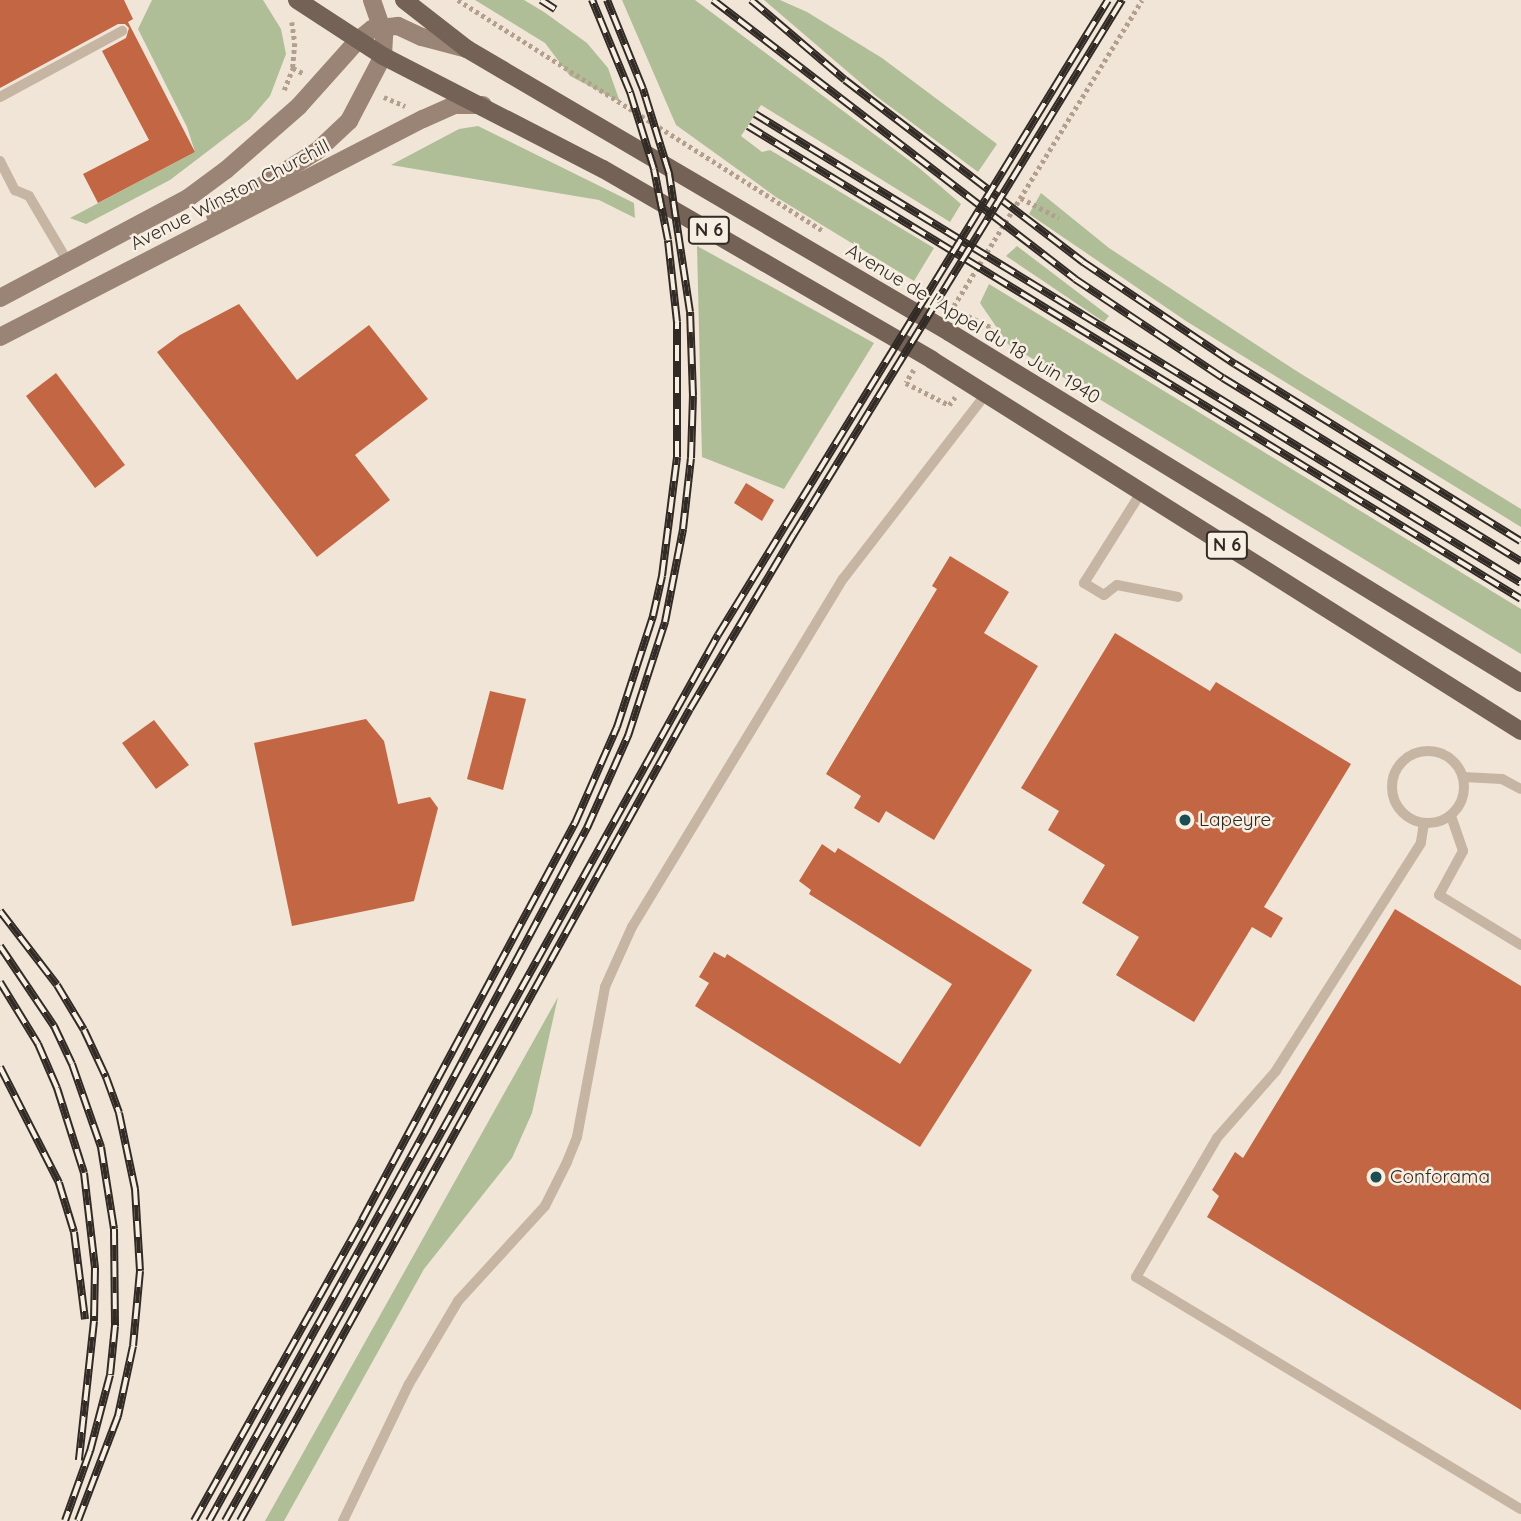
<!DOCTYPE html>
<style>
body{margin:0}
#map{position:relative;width:1521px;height:1521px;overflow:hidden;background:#f0e5d7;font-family:Quicksand,sans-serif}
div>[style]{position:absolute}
.green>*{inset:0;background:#b0be98}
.building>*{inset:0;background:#c26643}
.path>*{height:4.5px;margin-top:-2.25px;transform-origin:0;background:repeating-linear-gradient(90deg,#b39f8e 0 3.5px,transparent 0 7px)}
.service>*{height:10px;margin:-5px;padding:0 5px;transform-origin:5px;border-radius:5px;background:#c7b5a4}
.service>.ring{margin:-5px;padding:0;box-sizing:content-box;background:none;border:10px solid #c7b5a4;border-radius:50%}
.secondary>*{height:18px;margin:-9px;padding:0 9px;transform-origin:9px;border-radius:9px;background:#9a8475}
.primary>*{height:18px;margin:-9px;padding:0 9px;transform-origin:9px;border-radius:9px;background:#746257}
.rail>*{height:8px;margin-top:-4px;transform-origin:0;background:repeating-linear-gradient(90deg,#f8efe3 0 16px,#322a25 0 32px);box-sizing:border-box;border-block:2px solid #322a25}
.dots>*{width:19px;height:19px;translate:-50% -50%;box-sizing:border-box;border:4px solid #f8efe3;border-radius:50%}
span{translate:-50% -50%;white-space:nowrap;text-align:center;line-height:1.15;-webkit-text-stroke:5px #f8efe3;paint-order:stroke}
.shield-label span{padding:2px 5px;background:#f8efe3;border:2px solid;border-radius:5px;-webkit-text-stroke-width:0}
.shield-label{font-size:18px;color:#322a25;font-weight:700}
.street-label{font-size:19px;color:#322a25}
.poi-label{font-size:19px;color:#322a25}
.left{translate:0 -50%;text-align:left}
</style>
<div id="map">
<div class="green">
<div style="clip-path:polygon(152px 0,263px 0,281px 29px,286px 54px,270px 96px,250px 119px,170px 180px,86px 224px,70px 218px,195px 152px,187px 127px,138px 29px)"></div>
<div style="clip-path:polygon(475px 0,524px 0,544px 12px,587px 43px,608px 68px,620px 102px,570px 76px,545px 43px)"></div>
<div style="clip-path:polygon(622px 0,695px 0,918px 167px,961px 204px,950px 222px,761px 105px,741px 136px,762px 152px,770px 150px,934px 248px,914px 281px,776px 197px,676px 125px)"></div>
<div style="clip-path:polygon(764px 0,780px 0,807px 12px,882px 58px,997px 144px,978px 172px,876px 96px)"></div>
<div style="clip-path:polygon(478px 126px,634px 203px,635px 218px,599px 200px,391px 165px,459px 129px)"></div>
<div style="clip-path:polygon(1041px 193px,1109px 248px,1298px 372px,1521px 509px,1521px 527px,1186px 321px,1029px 214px)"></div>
<div style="clip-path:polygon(697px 246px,874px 343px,784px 489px,702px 457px)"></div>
<div style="clip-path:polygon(1017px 246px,1109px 316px,1104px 322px,1006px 256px)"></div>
<div style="clip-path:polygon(989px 284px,1521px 609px,1521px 654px,1008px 344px,980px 303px)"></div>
<div style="clip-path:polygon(558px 997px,532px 1113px,512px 1158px,424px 1269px,284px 1521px,265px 1521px)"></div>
</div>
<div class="building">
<div style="clip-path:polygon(0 0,124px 0,133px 19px,128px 22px,195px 152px,98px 203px,83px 174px,149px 140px,102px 51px,126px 38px,129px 28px,125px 24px,118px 24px,0 88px)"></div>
<div style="clip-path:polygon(239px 304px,297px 380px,369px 325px,428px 399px,355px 455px,390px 500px,317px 557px,157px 352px,180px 335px)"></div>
<div style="clip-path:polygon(56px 373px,125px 465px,95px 488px,26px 396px)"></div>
<div style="clip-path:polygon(746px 483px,774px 500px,762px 521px,734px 503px)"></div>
<div style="clip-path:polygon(950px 556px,1009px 592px,984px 633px,1038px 666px,934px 840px,886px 811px,879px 823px,854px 808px,861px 796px,826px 774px,937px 589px,932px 586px)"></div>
<div style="clip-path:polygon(1115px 633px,1210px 691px,1216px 682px,1351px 764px,1264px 907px,1283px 918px,1271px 938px,1252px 927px,1194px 1022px,1116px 975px,1139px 937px,1082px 903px,1105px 865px,1048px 830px,1059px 811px,1021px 788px)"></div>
<div style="clip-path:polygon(490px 691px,526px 699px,503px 790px,467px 779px)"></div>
<div style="clip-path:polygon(366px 719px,384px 741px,398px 804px,430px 797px,438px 808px,414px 901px,292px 926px,254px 743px)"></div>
<div style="clip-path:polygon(154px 720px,189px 765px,156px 789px,122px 743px)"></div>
<div style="clip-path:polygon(822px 844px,835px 853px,838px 848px,1032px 970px,920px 1147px,695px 1006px,709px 983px,699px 977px,714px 952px,725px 958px,727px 954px,900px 1064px,952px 984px,809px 894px,811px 890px,799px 881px)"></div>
<div style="clip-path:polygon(1395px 909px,1521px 986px,1521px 1410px,1207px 1217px,1219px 1196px,1212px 1190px,1235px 1152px,1243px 1158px)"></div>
</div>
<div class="path">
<div style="left:458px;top:0;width:432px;rotate:32.3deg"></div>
<div style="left:292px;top:22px;width:21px;rotate:82deg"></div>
<div style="left:295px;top:43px;width:25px;rotate:95deg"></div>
<div style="left:293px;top:68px;width:11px;rotate:27deg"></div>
<div style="left:284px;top:90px;width:24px;rotate:-68deg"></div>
<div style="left:384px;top:97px;width:23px;rotate:23deg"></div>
<div style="left:1021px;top:198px;width:43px;rotate:27.8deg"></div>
<div style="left:950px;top:312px;width:366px;rotate:-58.4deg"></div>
<div style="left:968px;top:316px;width:25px;rotate:26deg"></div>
<div style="left:991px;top:327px;width:8px;rotate:120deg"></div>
<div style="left:914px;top:370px;width:15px;rotate:122deg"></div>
<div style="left:906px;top:383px;width:48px;rotate:27.1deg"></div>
<div style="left:949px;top:405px;width:10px;rotate:-53deg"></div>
</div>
<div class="service">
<div style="left:0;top:97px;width:139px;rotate:-28.4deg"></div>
<div style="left:0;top:161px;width:33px;rotate:63deg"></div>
<div style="left:15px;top:190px;width:15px;rotate:23deg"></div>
<div style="left:29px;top:196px;width:77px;rotate:59.4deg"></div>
<div style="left:1142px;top:491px;width:109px;rotate:122.2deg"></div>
<div style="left:1084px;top:583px;width:23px;rotate:31deg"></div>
<div style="left:1104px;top:595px;width:16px;rotate:-38deg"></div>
<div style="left:1117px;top:585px;width:62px;rotate:11.1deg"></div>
<div class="ring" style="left:1392px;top:751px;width:62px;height:62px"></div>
<div style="left:1463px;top:777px;width:39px;rotate:3deg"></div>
<div style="left:1502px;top:779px;width:21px;rotate:28deg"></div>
<div style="left:1451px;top:816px;width:37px;rotate:71deg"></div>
<div style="left:1463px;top:851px;width:50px;rotate:118.6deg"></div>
<div style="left:1439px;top:895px;width:96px;rotate:31.4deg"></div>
<div style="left:1424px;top:823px;width:20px;rotate:99deg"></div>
<div style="left:1421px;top:843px;width:270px;rotate:122.5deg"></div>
<div style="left:1276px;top:1071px;width:89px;rotate:131.4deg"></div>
<div style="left:1217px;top:1138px;width:161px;rotate:120.2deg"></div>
<div style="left:1136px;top:1277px;width:449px;rotate:31.1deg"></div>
<div style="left:343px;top:1521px;width:152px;rotate:-64.3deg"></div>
<div style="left:409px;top:1384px;width:96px;rotate:-59.4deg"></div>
<div style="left:458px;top:1301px;width:129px;rotate:-47.5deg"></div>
<div style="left:545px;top:1206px;width:49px;rotate:-63.4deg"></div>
<div style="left:567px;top:1162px;width:27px;rotate:-68deg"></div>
<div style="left:577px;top:1137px;width:153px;rotate:-79.4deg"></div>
<div style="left:605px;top:987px;width:66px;rotate:-65.8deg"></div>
<div style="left:632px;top:927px;width:407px;rotate:-58.8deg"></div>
<div style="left:843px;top:579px;width:235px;rotate:-52.3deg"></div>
</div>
<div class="secondary">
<div style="left:215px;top:215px;width:120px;rotate:-32.1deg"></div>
<div style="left:317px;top:151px;width:44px;rotate:-43.2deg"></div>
<div style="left:349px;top:121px;width:73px;rotate:-62.4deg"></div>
<div style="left:383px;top:56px;width:21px;rotate:-87deg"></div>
<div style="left:384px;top:35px;width:37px;rotate:-109deg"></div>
<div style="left:0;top:298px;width:213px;rotate:-28deg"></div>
<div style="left:188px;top:198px;width:47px;rotate:-36.4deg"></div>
<div style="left:226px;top:170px;width:97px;rotate:-41.2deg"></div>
<div style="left:299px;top:106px;width:89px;rotate:-48.2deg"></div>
<div style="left:358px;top:40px;width:18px;rotate:-38deg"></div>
<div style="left:372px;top:29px;width:26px;rotate:-7deg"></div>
<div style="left:398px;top:26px;width:26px;rotate:25deg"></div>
<div style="left:422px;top:37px;width:47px;rotate:14.9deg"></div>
<div style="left:0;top:337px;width:476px;rotate:-27.3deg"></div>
<div style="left:423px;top:119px;width:35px;rotate:-24deg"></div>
<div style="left:455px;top:105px;width:28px"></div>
</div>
<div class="primary">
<div style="left:297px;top:0;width:103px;rotate:33.1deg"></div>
<div style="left:383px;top:56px;width:247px;rotate:27.2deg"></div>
<div style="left:603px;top:169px;width:380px;rotate:30.1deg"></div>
<div style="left:932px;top:360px;width:696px;rotate:32.21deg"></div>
<div style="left:404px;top:0;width:80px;rotate:37.9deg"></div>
<div style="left:467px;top:49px;width:559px;rotate:30.42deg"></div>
<div style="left:949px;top:332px;width:671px;rotate:31.53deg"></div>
</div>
<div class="rail">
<div style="left:541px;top:0;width:17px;rotate:33deg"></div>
<div style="left:713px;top:0;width:457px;rotate:37.6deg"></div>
<div style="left:1075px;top:279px;width:178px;rotate:33.8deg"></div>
<div style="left:1223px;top:378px;width:350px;rotate:31.6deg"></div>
<div style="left:751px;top:0;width:123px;rotate:40.4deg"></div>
<div style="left:845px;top:80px;width:300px;rotate:37.4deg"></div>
<div style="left:1083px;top:262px;width:183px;rotate:33.9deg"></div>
<div style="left:1235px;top:364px;width:336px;rotate:31.8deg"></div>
<div style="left:755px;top:114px;width:898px;rotate:31.48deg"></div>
<div style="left:748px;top:126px;width:906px;rotate:31.46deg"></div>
<div style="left:0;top:911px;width:93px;rotate:52.4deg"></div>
<div style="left:57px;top:985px;width:52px;rotate:59deg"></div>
<div style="left:84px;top:1030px;width:52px;rotate:64.9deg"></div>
<div style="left:106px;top:1077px;width:38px;rotate:70deg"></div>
<div style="left:119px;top:1113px;width:78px;rotate:78.1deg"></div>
<div style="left:135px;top:1189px;width:82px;rotate:86.5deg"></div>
<div style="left:140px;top:1271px;width:75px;rotate:95.3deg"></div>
<div style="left:133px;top:1346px;width:72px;rotate:102.1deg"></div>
<div style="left:118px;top:1416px;width:112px;rotate:110.9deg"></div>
<div style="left:0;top:946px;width:97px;rotate:56deg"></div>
<div style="left:54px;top:1026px;width:42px;rotate:64.7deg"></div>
<div style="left:72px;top:1064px;width:88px;rotate:70.7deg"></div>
<div style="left:101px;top:1147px;width:83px;rotate:81deg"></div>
<div style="left:114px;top:1229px;width:97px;rotate:89.4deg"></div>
<div style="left:115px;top:1326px;width:49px;rotate:95.8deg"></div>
<div style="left:110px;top:1375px;width:79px;rotate:104.7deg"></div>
<div style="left:90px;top:1451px;width:74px;rotate:109.7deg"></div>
<div style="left:0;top:982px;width:73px;rotate:58.5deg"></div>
<div style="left:38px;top:1044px;width:48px;rotate:66.6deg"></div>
<div style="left:57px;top:1088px;width:89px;rotate:72.4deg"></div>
<div style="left:84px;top:1173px;width:96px;rotate:83.4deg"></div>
<div style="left:95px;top:1268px;width:53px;rotate:91.1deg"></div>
<div style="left:94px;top:1321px;width:140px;rotate:96.2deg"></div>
<div style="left:0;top:1067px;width:130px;rotate:63deg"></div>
<div style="left:59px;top:1183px;width:51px;rotate:73deg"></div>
<div style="left:74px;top:1232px;width:88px;rotate:82.8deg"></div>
<div style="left:194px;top:1521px;width:345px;rotate:-60.8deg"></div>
<div style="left:362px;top:1220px;width:451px;rotate:-61.8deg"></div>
<div style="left:575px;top:823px;width:105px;rotate:-66.4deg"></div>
<div style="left:617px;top:727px;width:117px;rotate:-72deg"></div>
<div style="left:653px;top:616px;width:41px;rotate:-77.3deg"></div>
<div style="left:662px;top:576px;width:120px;rotate:-82.8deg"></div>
<div style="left:677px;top:457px;width:135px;rotate:-90deg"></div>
<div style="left:677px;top:322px;width:82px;rotate:-96.3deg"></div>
<div style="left:668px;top:240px;width:72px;rotate:-101.2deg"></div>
<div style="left:654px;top:169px;width:81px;rotate:-107.3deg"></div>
<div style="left:630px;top:92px;width:100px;rotate:-112.4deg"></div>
<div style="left:209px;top:1521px;width:444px;rotate:-61deg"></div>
<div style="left:424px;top:1133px;width:346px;rotate:-61.9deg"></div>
<div style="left:587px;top:828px;width:101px;rotate:-66deg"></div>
<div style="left:628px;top:736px;width:120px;rotate:-72deg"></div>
<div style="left:665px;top:622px;width:95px;rotate:-79deg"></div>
<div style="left:683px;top:529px;width:71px;rotate:-83.6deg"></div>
<div style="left:691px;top:458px;width:62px;rotate:-88.2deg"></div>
<div style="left:693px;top:396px;width:84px;rotate:-92deg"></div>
<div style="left:690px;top:312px;width:141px;rotate:-98.6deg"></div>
<div style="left:669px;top:173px;width:88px;rotate:-107.2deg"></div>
<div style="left:643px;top:89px;width:96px;rotate:-112deg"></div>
<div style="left:225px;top:1521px;width:1014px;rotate:-60.91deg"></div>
<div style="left:718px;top:635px;width:745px;rotate:-58.44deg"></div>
<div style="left:240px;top:1521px;width:928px;rotate:-61.01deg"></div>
<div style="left:690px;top:709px;width:204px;rotate:-59.3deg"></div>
<div style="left:794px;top:534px;width:627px;rotate:-58.44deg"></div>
</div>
<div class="dots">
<div style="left:1185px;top:820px;background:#1c4d52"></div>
<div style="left:1376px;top:1177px;background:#1c4d52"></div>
</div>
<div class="shield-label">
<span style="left:709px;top:230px">N 6</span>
<span style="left:1227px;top:545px">N 6</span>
</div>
<div class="street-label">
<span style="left:230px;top:195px;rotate:-27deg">Avenue Winston Churchill</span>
<span style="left:973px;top:324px;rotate:31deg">Avenue de l'Appel du 18 Juin 1940</span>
</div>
<div class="poi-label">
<span class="left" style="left:1199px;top:820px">Lapeyre</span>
<span class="left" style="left:1390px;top:1177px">Conforama</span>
</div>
</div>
